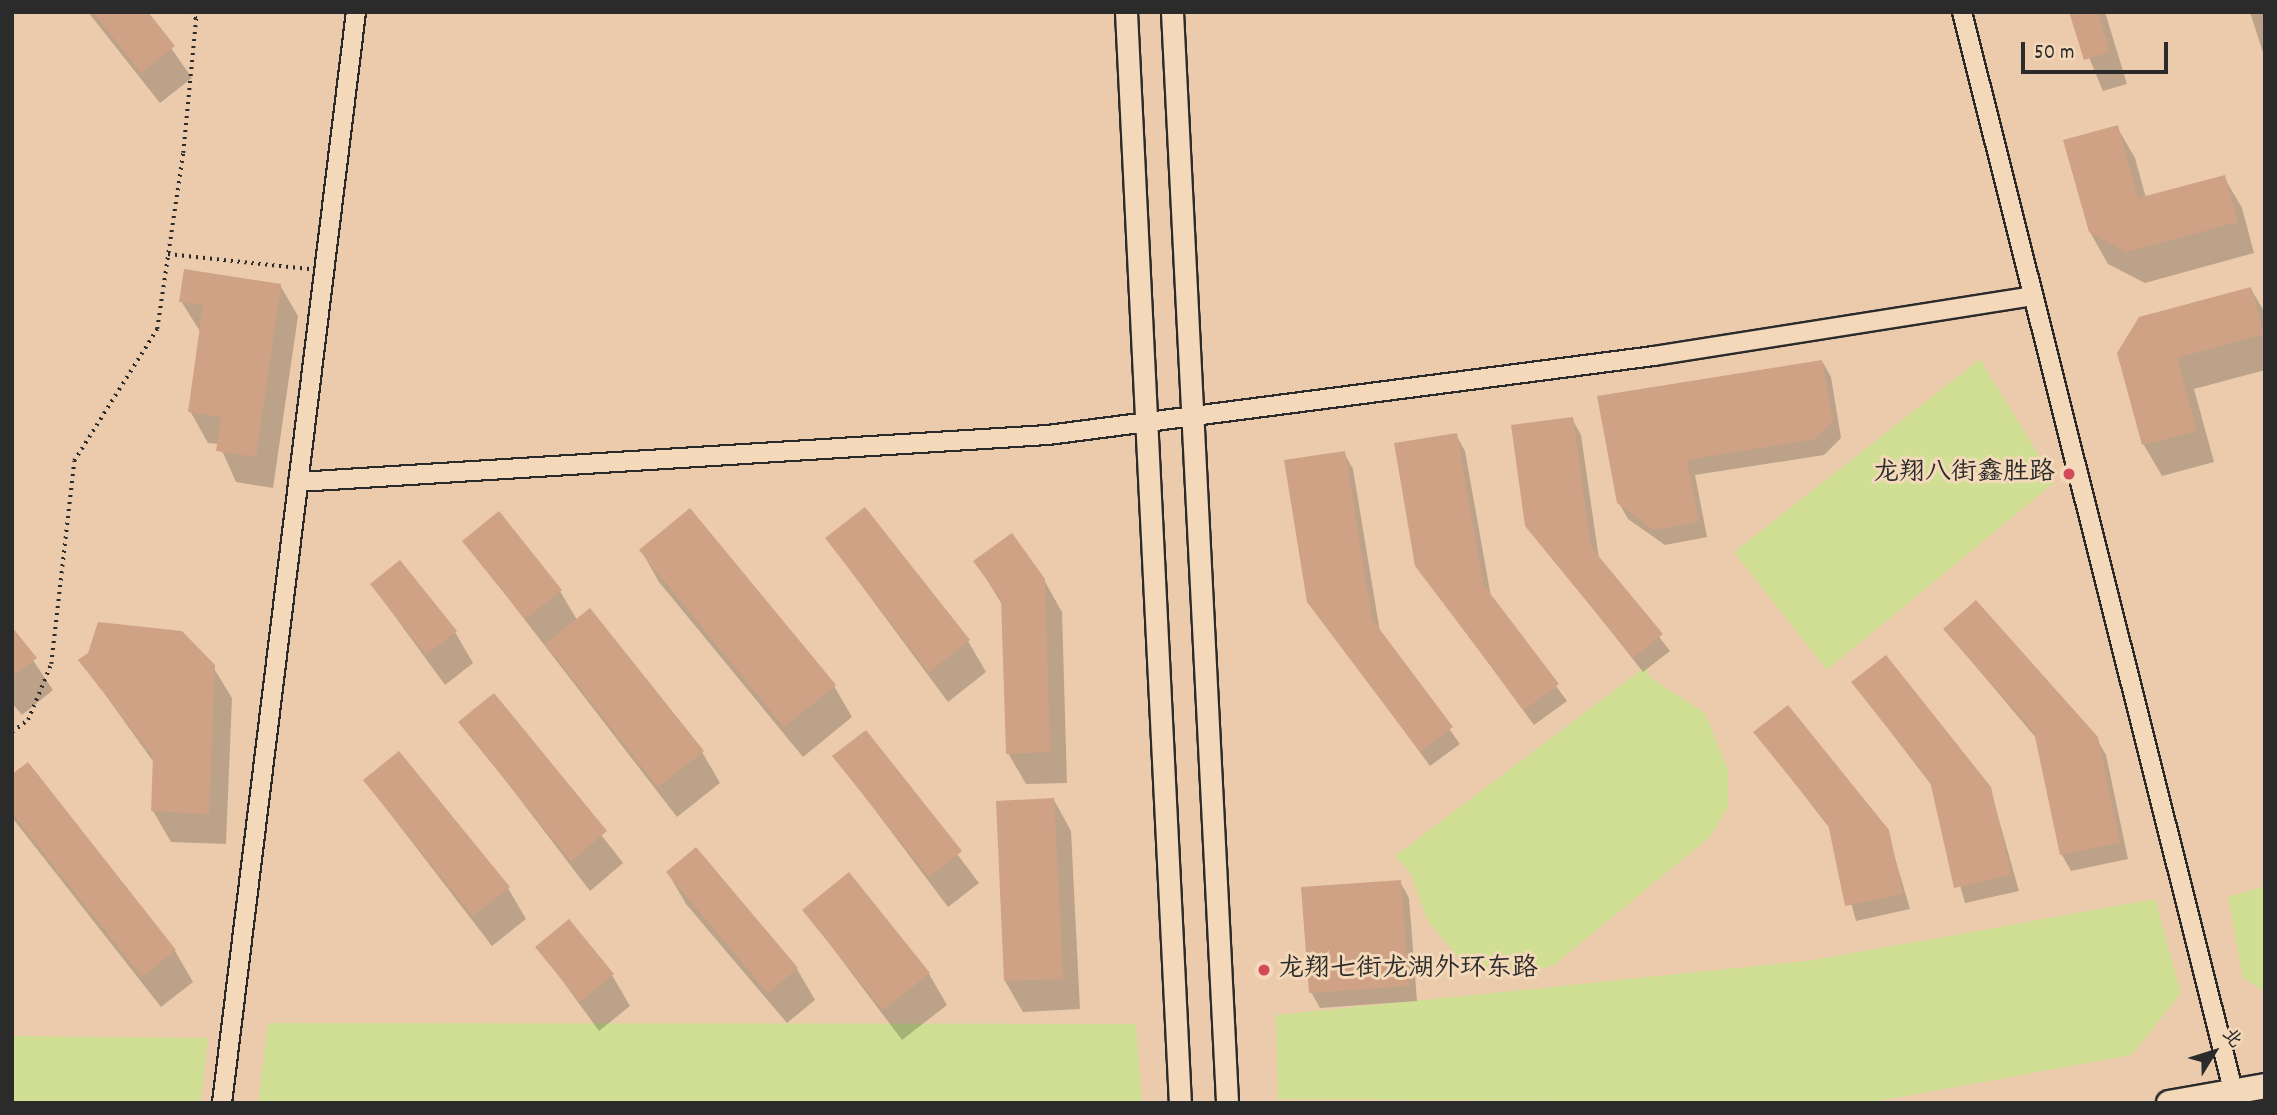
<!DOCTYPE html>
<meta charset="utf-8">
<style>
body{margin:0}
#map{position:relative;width:2277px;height:1115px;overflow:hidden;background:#eccbac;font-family:Dekko,"LXGW WenKai TC",sans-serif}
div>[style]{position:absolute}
.green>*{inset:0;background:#d0df93}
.shadow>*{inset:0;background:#0003}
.building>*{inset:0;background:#d0a285}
.path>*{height:3.5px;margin-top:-1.75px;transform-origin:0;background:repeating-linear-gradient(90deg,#2b2b2b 0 2px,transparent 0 7px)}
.roads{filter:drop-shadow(2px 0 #2b2b2b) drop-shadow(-2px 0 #2b2b2b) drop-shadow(0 2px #2b2b2b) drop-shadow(0 -2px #2b2b2b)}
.minor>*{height:18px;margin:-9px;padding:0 9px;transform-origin:9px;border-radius:9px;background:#f3d9ba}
.tertiary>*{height:21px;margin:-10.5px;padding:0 10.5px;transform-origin:10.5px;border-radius:10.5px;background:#f3d9ba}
.secondary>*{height:24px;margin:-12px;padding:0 12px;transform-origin:12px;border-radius:12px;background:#f3d9ba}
.dots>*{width:19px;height:19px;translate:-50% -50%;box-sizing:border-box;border:4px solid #f3d9ba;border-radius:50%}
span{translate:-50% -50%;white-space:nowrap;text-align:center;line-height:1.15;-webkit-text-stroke:6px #f3d9ba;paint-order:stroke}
.poi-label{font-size:26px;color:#2b2b2b}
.right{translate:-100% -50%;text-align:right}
.left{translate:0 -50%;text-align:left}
.frame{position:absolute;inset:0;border:14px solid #2b2b2b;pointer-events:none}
.north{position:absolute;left:2179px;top:1017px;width:70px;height:70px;-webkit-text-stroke:5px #f3d9ba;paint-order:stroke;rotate:52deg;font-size:19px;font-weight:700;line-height:28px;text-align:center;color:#2b2b2b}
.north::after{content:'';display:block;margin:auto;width:24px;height:32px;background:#2b2b2b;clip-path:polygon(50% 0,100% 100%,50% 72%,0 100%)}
.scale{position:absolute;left:2021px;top:42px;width:147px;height:32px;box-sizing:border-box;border:4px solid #2b2b2b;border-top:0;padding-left:9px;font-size:21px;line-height:24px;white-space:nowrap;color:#2b2b2b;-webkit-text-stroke:5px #f3d9ba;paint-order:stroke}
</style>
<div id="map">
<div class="green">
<div style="clip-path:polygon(1980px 359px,2055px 482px,1827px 670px,1734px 552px)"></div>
<div style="clip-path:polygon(1645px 667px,1651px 678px,1705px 713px,1728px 770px,1728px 807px,1711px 836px,1553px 966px,1503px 975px,1460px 959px,1427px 920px,1410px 872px,1395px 856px)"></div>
<div style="clip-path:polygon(2265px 886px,2265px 992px,2243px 978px,2228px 897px)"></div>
<div style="clip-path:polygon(2155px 899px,2181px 993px,2132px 1055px,1867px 1103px,1278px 1099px,1276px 1015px,1814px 960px)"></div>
<div style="clip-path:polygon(268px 1023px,1136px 1024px,1142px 1103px,258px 1103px)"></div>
<div style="clip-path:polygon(12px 1036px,208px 1038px,201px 1103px,12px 1103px)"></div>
</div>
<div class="shadow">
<div style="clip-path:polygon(88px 12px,146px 12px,192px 78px,160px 103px)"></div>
<div style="clip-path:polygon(2070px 12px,2105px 12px,2127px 84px,2103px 91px)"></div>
<div style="clip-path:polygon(2250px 12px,2265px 12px,2265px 59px)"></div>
<div style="clip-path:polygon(2117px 127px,2135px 158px,2146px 198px,2224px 177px,2242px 208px,2254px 253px,2145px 283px,2108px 264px,2090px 232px)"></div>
<div style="clip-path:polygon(280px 285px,298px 316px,273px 488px,236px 482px,219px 444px,208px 443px,190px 411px,201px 333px,181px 301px)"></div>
<div style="clip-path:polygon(2251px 289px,2265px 313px,2265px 370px,2194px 389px,2214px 462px,2162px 476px,2144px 445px,2119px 353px)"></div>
<div style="clip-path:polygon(1822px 361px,1831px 377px,1841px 438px,1824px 455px,1695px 475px,1707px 537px,1665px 545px,1628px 519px,1619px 503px)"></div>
<div style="clip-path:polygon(1572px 419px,1581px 435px,1599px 559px,1670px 651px,1643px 672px,1527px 525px)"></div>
<div style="clip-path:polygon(1456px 435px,1465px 451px,1491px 597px,1567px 701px,1534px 725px,1417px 566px)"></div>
<div style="clip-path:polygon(1344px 453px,1353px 469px,1380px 632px,1460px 744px,1430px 766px,1309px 601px)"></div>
<div style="clip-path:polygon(827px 539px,968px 641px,986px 672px,948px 702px)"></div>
<div style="clip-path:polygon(464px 541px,560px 591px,577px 620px,702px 752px,720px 783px,677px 817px)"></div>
<div style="clip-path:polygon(641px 550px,834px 686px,852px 717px,803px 757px,659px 582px)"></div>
<div style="clip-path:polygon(976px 562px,1044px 580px,1062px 612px,1067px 783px,1026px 784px,1008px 753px,1003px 606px)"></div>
<div style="clip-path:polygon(372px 585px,455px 632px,473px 663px,445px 685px)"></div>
<div style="clip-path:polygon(12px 629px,53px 690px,22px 715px,12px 703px)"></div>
<div style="clip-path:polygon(1945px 630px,2096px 738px,2106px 755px,2128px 859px,2071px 871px,2062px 855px,2037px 739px)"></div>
<div style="clip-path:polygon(81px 661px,213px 667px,232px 698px,226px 844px,171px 842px,153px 811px,155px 764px)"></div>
<div style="clip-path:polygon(1853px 683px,1990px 788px,2019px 891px,1965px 903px,1933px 787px)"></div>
<div style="clip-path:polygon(494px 695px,623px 863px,590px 891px,461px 722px)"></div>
<div style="clip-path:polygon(865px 732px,979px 883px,948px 907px,835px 757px)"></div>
<div style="clip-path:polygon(1756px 733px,1887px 831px,1910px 909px,1856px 921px,1831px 830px)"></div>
<div style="clip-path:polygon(12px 777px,175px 951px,193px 982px,161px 1007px,14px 820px)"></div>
<div style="clip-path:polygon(365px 781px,508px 888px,526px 919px,492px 946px)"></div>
<div style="clip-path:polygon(1054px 800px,1071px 831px,1080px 1009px,1023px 1012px,1005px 981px)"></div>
<div style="clip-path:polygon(668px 873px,797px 969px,815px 1000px,787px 1023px,686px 904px)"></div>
<div style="clip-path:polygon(1400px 882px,1409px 898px,1417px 1001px,1320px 1008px,1311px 992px)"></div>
<div style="clip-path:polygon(804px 910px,929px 974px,947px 1005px,902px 1040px)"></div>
<div style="clip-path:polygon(538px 947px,612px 975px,630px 1006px,599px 1031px)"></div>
</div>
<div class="building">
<div style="clip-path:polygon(93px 12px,148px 12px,175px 46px,141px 73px)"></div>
<div style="clip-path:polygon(2069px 12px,2098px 12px,2110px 52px,2084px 60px)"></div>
<div style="clip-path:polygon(2118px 125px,2138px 198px,2225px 175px,2238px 222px,2126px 252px,2089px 232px,2063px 140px)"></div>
<div style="clip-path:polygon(184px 269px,281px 284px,256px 457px,216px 451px,221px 417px,188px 412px,203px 305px,179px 302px)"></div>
<div style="clip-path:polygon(2251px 287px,2264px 334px,2177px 358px,2197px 431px,2142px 445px,2117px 353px,2139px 317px)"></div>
<div style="clip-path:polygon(1822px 360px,1833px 421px,1815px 439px,1687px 460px,1699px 522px,1654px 530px,1617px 503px,1597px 396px)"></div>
<div style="clip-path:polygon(1573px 417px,1591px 547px,1663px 634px,1633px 658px,1525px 526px,1511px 425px)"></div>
<div style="clip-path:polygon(1457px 433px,1483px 584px,1559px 684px,1524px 710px,1415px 566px,1394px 443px)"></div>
<div style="clip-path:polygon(1345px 451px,1372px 619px,1453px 727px,1420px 752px,1307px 602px,1284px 460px)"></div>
<div style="clip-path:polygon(865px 507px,970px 640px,929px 672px,825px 538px)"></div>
<div style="clip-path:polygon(690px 508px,836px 685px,784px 727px,639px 550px)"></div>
<div style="clip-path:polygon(499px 511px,562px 590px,525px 619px,462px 541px)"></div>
<div style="clip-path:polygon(1012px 533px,1045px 579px,1050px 752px,1006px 754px,1001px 599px,973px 561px)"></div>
<div style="clip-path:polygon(400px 560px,457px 631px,426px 655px,370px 584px)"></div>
<div style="clip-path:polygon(1976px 600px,2098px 737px,2120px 843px,2060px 855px,2034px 732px,1943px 629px)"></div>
<div style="clip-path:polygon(590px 608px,704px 751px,658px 787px,545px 644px)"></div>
<div style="clip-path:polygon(98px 622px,182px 631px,215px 665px,209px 814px,151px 811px,153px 756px,78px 660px,88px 653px)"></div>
<div style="clip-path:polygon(12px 627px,37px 658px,12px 677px)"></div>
<div style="clip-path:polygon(1886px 655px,1991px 787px,2011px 875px,1954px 888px,1930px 781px,1851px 682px)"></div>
<div style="clip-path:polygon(494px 693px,607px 831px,571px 861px,458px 722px)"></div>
<div style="clip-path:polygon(1788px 705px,1889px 830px,1903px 894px,1845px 906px,1828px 824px,1753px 732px)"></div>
<div style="clip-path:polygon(866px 730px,962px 851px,929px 877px,832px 756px)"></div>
<div style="clip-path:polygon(399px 751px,510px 887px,473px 916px,363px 780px)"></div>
<div style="clip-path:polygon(28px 762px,176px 950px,142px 977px,12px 813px,12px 774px)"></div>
<div style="clip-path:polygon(1054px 798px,1063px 979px,1004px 981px,996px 801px)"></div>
<div style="clip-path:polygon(696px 847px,798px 968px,768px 993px,666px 872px)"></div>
<div style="clip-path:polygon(849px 872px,930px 973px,883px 1010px,802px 910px)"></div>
<div style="clip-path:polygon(1401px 880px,1409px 986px,1309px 993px,1301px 887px)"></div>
<div style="clip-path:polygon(569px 919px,614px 974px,580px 1002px,535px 947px)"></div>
</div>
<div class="path">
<div style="left:168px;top:254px;width:142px;rotate:6.1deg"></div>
<div style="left:12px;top:732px;width:20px;rotate:-37deg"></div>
<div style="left:28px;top:720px;width:61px;rotate:-67.7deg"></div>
<div style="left:51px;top:664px;width:204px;rotate:-83.5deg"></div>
<div style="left:74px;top:461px;width:156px;rotate:-57.8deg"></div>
<div style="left:157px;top:329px;width:178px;rotate:-81.6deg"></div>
<div style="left:183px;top:153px;width:135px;rotate:-84.5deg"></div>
<div style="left:196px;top:19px;width:9px;rotate:-131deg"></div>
</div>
<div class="roads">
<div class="minor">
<div style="left:1962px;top:12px;width:1124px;rotate:75.89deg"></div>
<div style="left:298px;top:482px;width:751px;rotate:-3.59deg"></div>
<div style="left:1048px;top:435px;width:611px;rotate:-7.43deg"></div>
<div style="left:1654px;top:356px;width:384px;rotate:-9deg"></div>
<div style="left:222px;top:1103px;width:1099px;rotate:-83deg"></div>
</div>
<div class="tertiary">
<div style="left:1126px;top:12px;width:1092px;rotate:87.17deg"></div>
<div style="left:1172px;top:12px;width:1092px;rotate:87.11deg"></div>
</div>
<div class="secondary">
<div style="left:2169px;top:1103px;width:97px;rotate:-10deg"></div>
</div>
</div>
<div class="dots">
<div style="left:2069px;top:474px;background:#d1495b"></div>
<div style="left:1264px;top:970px;background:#d1495b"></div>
</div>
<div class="poi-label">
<span class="right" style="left:2055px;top:474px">龙翔八街鑫胜路</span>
<span class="left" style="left:1278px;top:970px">龙翔七街龙湖外环东路</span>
</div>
<div class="frame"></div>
<div class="north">北</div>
<div class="scale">50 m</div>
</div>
